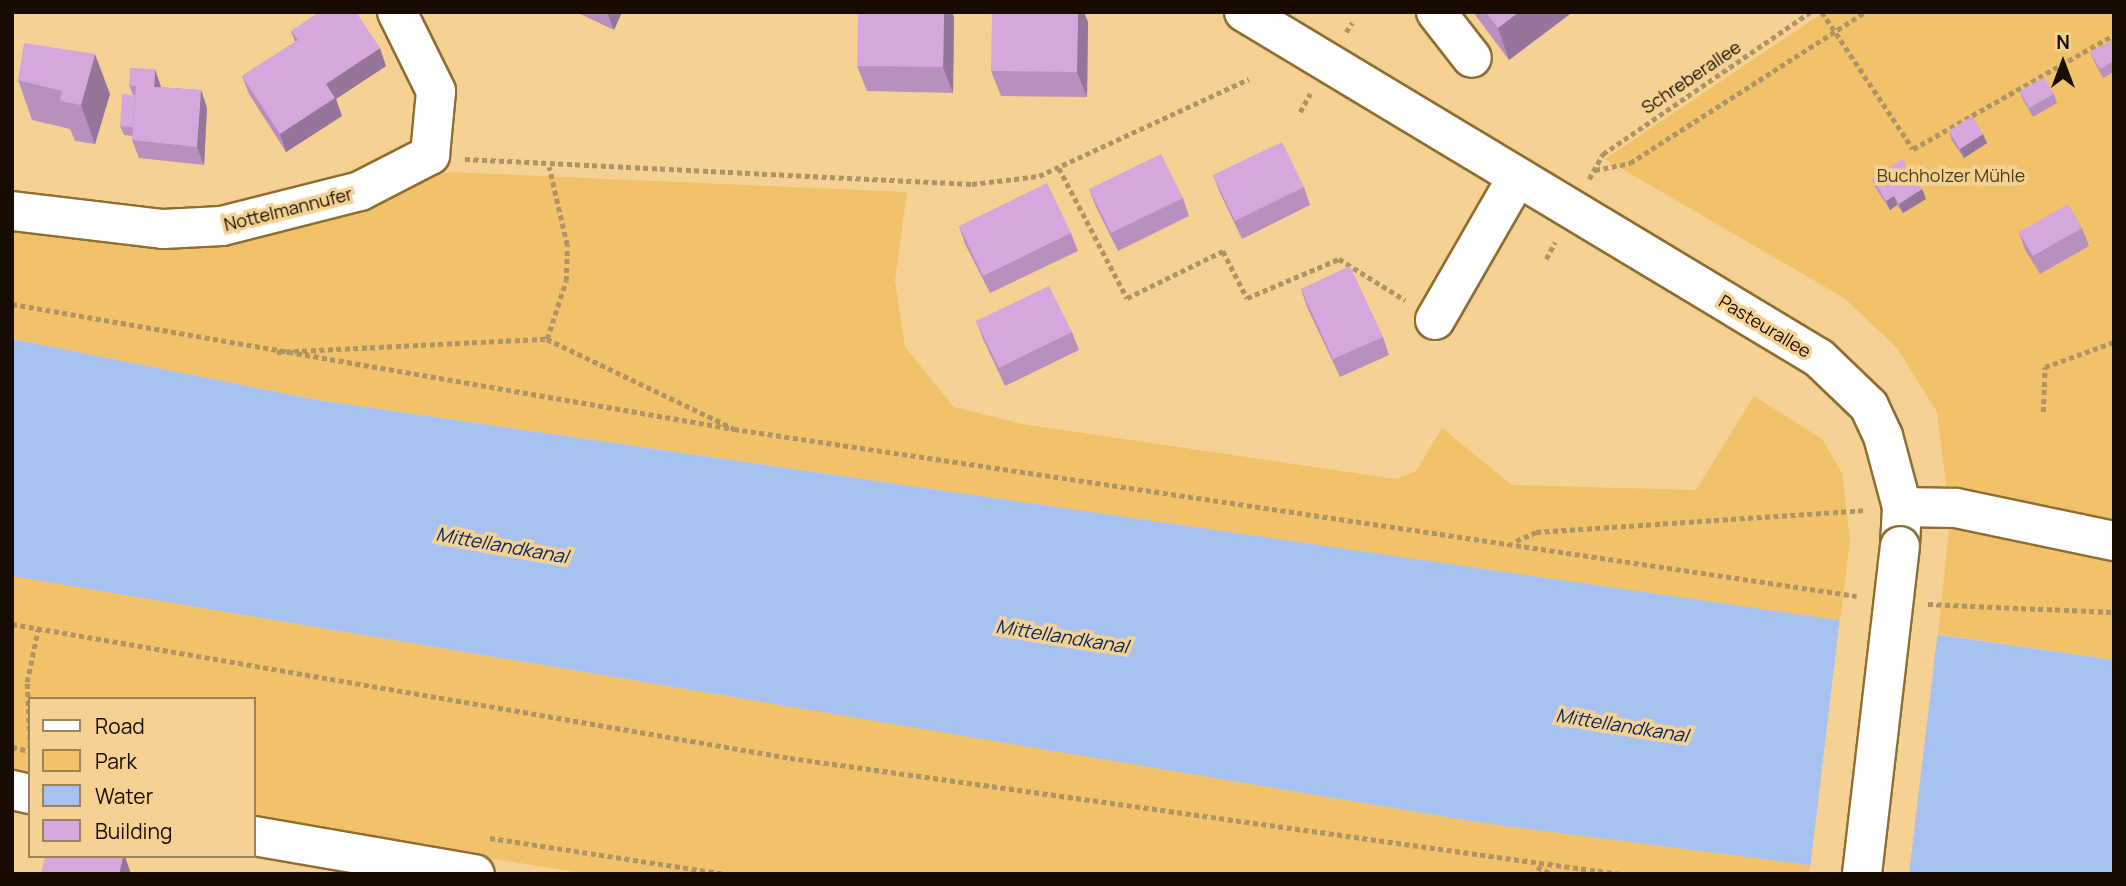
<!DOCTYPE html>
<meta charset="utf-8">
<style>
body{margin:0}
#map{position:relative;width:2126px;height:886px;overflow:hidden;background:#f5d294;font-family:Manrope,sans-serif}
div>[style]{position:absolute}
.green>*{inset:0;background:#f1c269}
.water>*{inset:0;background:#a7c1f0}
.pier>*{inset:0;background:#f5d294}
.path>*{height:4.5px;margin-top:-2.25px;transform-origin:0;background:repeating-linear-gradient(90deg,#ae9365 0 5px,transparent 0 8.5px)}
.roads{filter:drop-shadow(2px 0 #8e6e31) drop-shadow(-2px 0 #8e6e31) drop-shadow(0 2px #8e6e31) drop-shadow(0 -2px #8e6e31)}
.minor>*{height:38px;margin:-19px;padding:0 19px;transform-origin:19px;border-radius:19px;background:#fff}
.bridges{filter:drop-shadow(2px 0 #8e6e31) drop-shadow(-2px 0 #8e6e31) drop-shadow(0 2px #8e6e31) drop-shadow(0 -2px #8e6e31)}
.minor-bridge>*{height:38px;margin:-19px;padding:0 19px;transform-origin:19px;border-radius:19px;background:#fff}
.wall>*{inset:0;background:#b790bd}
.shaded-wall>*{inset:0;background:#95759a}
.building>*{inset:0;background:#d5a7dc}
span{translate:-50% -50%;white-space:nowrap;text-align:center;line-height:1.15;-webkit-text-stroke:7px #f5d294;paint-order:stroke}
.street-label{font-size:18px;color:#180c00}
.park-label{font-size:18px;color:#4f3c15}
.water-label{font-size:19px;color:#072869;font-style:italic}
.frame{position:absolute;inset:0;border:14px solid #180c00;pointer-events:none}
.legend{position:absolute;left:28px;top:697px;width:228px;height:161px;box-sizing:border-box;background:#f5d294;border:2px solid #9d8359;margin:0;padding:9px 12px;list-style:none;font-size:21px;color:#180c00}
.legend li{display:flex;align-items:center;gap:14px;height:35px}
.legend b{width:35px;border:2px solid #9d8359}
.north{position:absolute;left:2028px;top:28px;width:70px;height:70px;-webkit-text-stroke:5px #f5d294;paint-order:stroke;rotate:0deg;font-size:19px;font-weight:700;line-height:28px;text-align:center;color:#180c00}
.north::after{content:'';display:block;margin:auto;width:24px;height:32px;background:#180c00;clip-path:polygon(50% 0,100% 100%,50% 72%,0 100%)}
</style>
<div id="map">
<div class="green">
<div style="clip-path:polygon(1824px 12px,2114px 12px,2114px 531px,1947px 494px,1937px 412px,1897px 348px,1844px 298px,1605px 159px)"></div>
<div style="clip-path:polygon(452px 172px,907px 192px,895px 281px,905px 347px,954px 407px,1022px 424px,1396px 479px,1416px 471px,1442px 428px,1512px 485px,1696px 490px,1754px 396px,1822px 439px,1842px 473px,1850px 540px,1840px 621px,317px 400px,12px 339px,12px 227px,226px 243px,285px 230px,364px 205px,422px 177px)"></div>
<div style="clip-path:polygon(1950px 520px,2114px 558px,2114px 660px,1938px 634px)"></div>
<div style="clip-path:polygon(12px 576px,1482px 823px,1810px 865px,1809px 874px,589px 874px,425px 848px,254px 815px,254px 699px,30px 699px,30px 772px,12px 769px)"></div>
</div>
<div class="water">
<div style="clip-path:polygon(12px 339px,317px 400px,2114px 660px,2114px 874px,1879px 874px,1482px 823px,12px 576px)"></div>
</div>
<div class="pier">
<div style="clip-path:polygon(1840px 617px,1938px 630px,1909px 874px,1810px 869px)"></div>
</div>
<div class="path">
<div style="left:1822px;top:12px;width:164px;rotate:56.4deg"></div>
<div style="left:1913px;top:149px;width:231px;rotate:-29.6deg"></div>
<div style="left:1346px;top:32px;width:11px;rotate:-56deg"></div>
<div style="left:1300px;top:112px;width:21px;rotate:-61deg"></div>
<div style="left:465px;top:159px;width:508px;rotate:2.82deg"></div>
<div style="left:972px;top:184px;width:67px;rotate:-6.8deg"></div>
<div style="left:1039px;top:176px;width:231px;rotate:-24.8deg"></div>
<div style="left:1059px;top:168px;width:147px;rotate:62.4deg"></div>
<div style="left:1127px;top:298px;width:107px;rotate:-26.1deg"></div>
<div style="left:1223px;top:251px;width:53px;rotate:62.9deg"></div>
<div style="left:1247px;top:298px;width:100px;rotate:-23deg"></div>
<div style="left:1339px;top:259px;width:78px;rotate:31.8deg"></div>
<div style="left:1595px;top:170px;width:36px;rotate:-11deg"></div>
<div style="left:1630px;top:163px;width:279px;rotate:-32.7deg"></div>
<div style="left:1589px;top:179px;width:29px;rotate:-61deg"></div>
<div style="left:1603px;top:154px;width:251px;rotate:-34.4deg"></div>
<div style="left:1546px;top:259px;width:19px;rotate:-62deg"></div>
<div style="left:12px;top:304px;width:733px;rotate:9.82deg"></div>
<div style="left:734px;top:429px;width:1135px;rotate:8.46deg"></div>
<div style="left:547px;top:339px;width:61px;rotate:-71.9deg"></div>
<div style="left:566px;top:281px;width:36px;rotate:-88deg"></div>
<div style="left:567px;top:245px;width:80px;rotate:-103deg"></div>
<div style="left:277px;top:352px;width:270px;rotate:-2.8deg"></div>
<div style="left:547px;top:339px;width:206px;rotate:25.6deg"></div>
<div style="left:2043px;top:412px;width:45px;rotate:-87.5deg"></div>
<div style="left:2045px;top:367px;width:73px;rotate:-19.9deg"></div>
<div style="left:1516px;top:541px;width:22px;rotate:-24deg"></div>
<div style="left:1536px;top:532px;width:330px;rotate:-3.8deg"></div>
<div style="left:1928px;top:604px;width:186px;rotate:2.5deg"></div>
<div style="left:12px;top:624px;width:789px;rotate:9.77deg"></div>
<div style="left:790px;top:758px;width:838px;rotate:7.96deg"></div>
<div style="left:12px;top:747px;width:18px;rotate:13deg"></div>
<div style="left:30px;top:748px;width:66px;rotate:-92.6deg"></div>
<div style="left:27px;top:682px;width:54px;rotate:-78.3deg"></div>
<div style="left:490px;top:838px;width:237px;rotate:8.7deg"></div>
<div style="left:1537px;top:867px;width:17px;rotate:25deg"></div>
</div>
<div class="roads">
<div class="minor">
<div style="left:1244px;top:12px;width:671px;rotate:31.04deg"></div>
<div style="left:1819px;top:358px;width:69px;rotate:43.8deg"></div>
<div style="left:1869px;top:406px;width:33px;rotate:65deg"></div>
<div style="left:1883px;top:436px;width:73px;rotate:75deg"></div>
<div style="left:1902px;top:507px;width:39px;rotate:93deg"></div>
<div style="left:1436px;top:12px;width:58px;rotate:52deg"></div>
<div style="left:12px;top:211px;width:152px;rotate:6.8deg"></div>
<div style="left:163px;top:229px;width:59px;rotate:-2.9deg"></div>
<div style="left:222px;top:226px;width:142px;rotate:-14.2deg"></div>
<div style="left:360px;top:191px;width:79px;rotate:-27.2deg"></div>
<div style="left:430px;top:155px;width:64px;rotate:-84.6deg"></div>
<div style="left:436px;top:91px;width:88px;rotate:-116.3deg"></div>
<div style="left:1435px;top:320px;width:163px;rotate:-60.1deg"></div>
<div style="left:1902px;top:507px;width:54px;rotate:1.1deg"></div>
<div style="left:1956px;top:508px;width:161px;rotate:11.8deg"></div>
<div style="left:12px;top:790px;width:18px;rotate:13deg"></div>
<div style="left:254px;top:836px;width:224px;rotate:9.8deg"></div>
</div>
</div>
<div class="bridges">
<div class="minor-bridge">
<div style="left:1862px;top:874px;width:330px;rotate:-83.4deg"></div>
</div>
</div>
<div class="wall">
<div style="clip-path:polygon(576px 12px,622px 12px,614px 30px)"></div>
<div style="clip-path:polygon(1473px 12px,1569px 12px,1570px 14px,1509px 60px)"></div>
<div style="clip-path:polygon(954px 17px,953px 93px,867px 91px,857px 66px)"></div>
<div style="clip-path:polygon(1088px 22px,1087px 97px,1001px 96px,991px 71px)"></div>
<div style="clip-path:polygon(291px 31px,386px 66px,336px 99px,342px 116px,286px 152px,249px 94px,242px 76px,295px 42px)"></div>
<div style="clip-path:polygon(2114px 40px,2114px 72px,2103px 78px,2094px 61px,2090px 52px)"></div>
<div style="clip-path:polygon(18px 80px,110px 94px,95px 144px,75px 141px,70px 129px,32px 120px)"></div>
<div style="clip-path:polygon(129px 85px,201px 90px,207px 108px,204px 165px,139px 158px,132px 140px,133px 136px,124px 135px,120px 126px,133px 95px)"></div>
<div style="clip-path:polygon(2020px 91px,2054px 94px,2057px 103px,2033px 117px,2023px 100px)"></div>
<div style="clip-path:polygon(1949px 131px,1987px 143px,1964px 158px,1952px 141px)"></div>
<div style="clip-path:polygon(1213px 175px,1304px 187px,1310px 205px,1242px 239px,1220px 193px)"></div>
<div style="clip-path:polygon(1872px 178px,1922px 189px,1926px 199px,1903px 213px,1897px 205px,1890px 210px,1875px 187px)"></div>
<div style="clip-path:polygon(1089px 189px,1183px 198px,1189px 216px,1118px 251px,1096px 207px)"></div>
<div style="clip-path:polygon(959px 226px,1071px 233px,1078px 251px,990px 293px,965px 244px)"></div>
<div style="clip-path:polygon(2082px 228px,2089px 246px,2040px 274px,2025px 250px,2019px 232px)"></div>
<div style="clip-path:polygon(1301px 289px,1383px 337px,1389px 355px,1340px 377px,1307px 307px)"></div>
<div style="clip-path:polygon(976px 321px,1072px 332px,1079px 350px,1005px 386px,983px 339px)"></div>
</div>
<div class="shaded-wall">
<div style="clip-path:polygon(607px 12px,622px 12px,614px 30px)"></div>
<div style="clip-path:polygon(944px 12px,952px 12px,954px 17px,953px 93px,943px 67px)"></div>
<div style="clip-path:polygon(1078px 12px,1084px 12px,1088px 22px,1087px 97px,1077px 72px)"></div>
<div style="clip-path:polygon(1519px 12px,1569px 12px,1570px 14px,1509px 60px,1498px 28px)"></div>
<div style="clip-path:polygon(12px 30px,14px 36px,12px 48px)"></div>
<div style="clip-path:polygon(380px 48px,386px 66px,336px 99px,342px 116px,286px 152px,280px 134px,326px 84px)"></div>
<div style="clip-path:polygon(95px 54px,110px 94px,95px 144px,81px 105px)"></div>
<div style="clip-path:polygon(155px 69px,161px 87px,154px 87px)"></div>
<div style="clip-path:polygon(201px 90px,207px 108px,204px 165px,197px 147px)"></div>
<div style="clip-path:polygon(1983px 134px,1987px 143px,1964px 158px,1960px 149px)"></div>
<div style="clip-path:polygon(1922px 189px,1926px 199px,1903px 213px,1899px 204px)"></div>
<div style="clip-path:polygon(1894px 196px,1897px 205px,1890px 210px,1886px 201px)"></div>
<div style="clip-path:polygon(123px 856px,125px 856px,130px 871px,130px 874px,119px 874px)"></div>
</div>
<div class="building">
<div style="clip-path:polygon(319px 12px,356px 12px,380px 48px,326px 84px,335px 98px,280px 134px,242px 76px,298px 40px,291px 31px)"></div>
<div style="clip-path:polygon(858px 12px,944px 12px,943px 67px,857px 66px)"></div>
<div style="clip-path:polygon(992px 12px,1078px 12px,1077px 72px,991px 71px)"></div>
<div style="clip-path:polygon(1485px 12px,1519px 12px,1498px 28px)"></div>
<div style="clip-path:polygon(2114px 40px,2114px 61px,2100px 69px,2090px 52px)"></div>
<div style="clip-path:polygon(24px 43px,95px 54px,81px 105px,60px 101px,62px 91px,18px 80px)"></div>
<div style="clip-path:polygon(130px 68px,155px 69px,154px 87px,201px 90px,197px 147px,132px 140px,136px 86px,129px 85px)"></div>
<div style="clip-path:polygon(2044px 77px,2054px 94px,2029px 108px,2020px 91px)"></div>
<div style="clip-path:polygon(122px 94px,135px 95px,133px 127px,120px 126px)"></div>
<div style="clip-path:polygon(1972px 116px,1983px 134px,1960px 149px,1949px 131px)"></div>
<div style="clip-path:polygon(1282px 142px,1304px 187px,1235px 221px,1213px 175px)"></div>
<div style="clip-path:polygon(1161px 154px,1183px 198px,1111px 233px,1089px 189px)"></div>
<div style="clip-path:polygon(1902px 159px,1922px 189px,1899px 204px,1894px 196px,1886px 201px,1872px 178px)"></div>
<div style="clip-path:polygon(1047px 183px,1071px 233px,983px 276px,959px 226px)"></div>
<div style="clip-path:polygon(2068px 204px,2082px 228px,2033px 256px,2019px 232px)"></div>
<div style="clip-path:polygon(1350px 266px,1383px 337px,1333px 359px,1301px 289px)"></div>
<div style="clip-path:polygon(1049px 286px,1072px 332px,999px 368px,976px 321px)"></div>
<div style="clip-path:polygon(45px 856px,123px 856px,119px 874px,41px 874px)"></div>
</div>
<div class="street-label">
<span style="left:1691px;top:77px;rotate:-34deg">Schreberallee</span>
<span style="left:288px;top:209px;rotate:-14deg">Nottelmannufer</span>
<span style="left:1765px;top:326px;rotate:31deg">Pasteurallee</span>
</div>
<div class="park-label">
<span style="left:1951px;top:175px">Buchholzer Mühle</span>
</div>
<div class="water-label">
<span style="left:502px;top:546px;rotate:10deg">Mittellandkanal</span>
<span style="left:1062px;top:637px;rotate:9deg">Mittellandkanal</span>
<span style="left:1622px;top:726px;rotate:9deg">Mittellandkanal</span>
</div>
<div class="frame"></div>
<ul class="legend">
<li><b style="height:9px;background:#fff"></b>Road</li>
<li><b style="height:19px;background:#f1c269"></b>Park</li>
<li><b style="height:19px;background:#a7c1f0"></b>Water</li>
<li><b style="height:19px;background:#d5a7dc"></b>Building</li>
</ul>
<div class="north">N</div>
</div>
